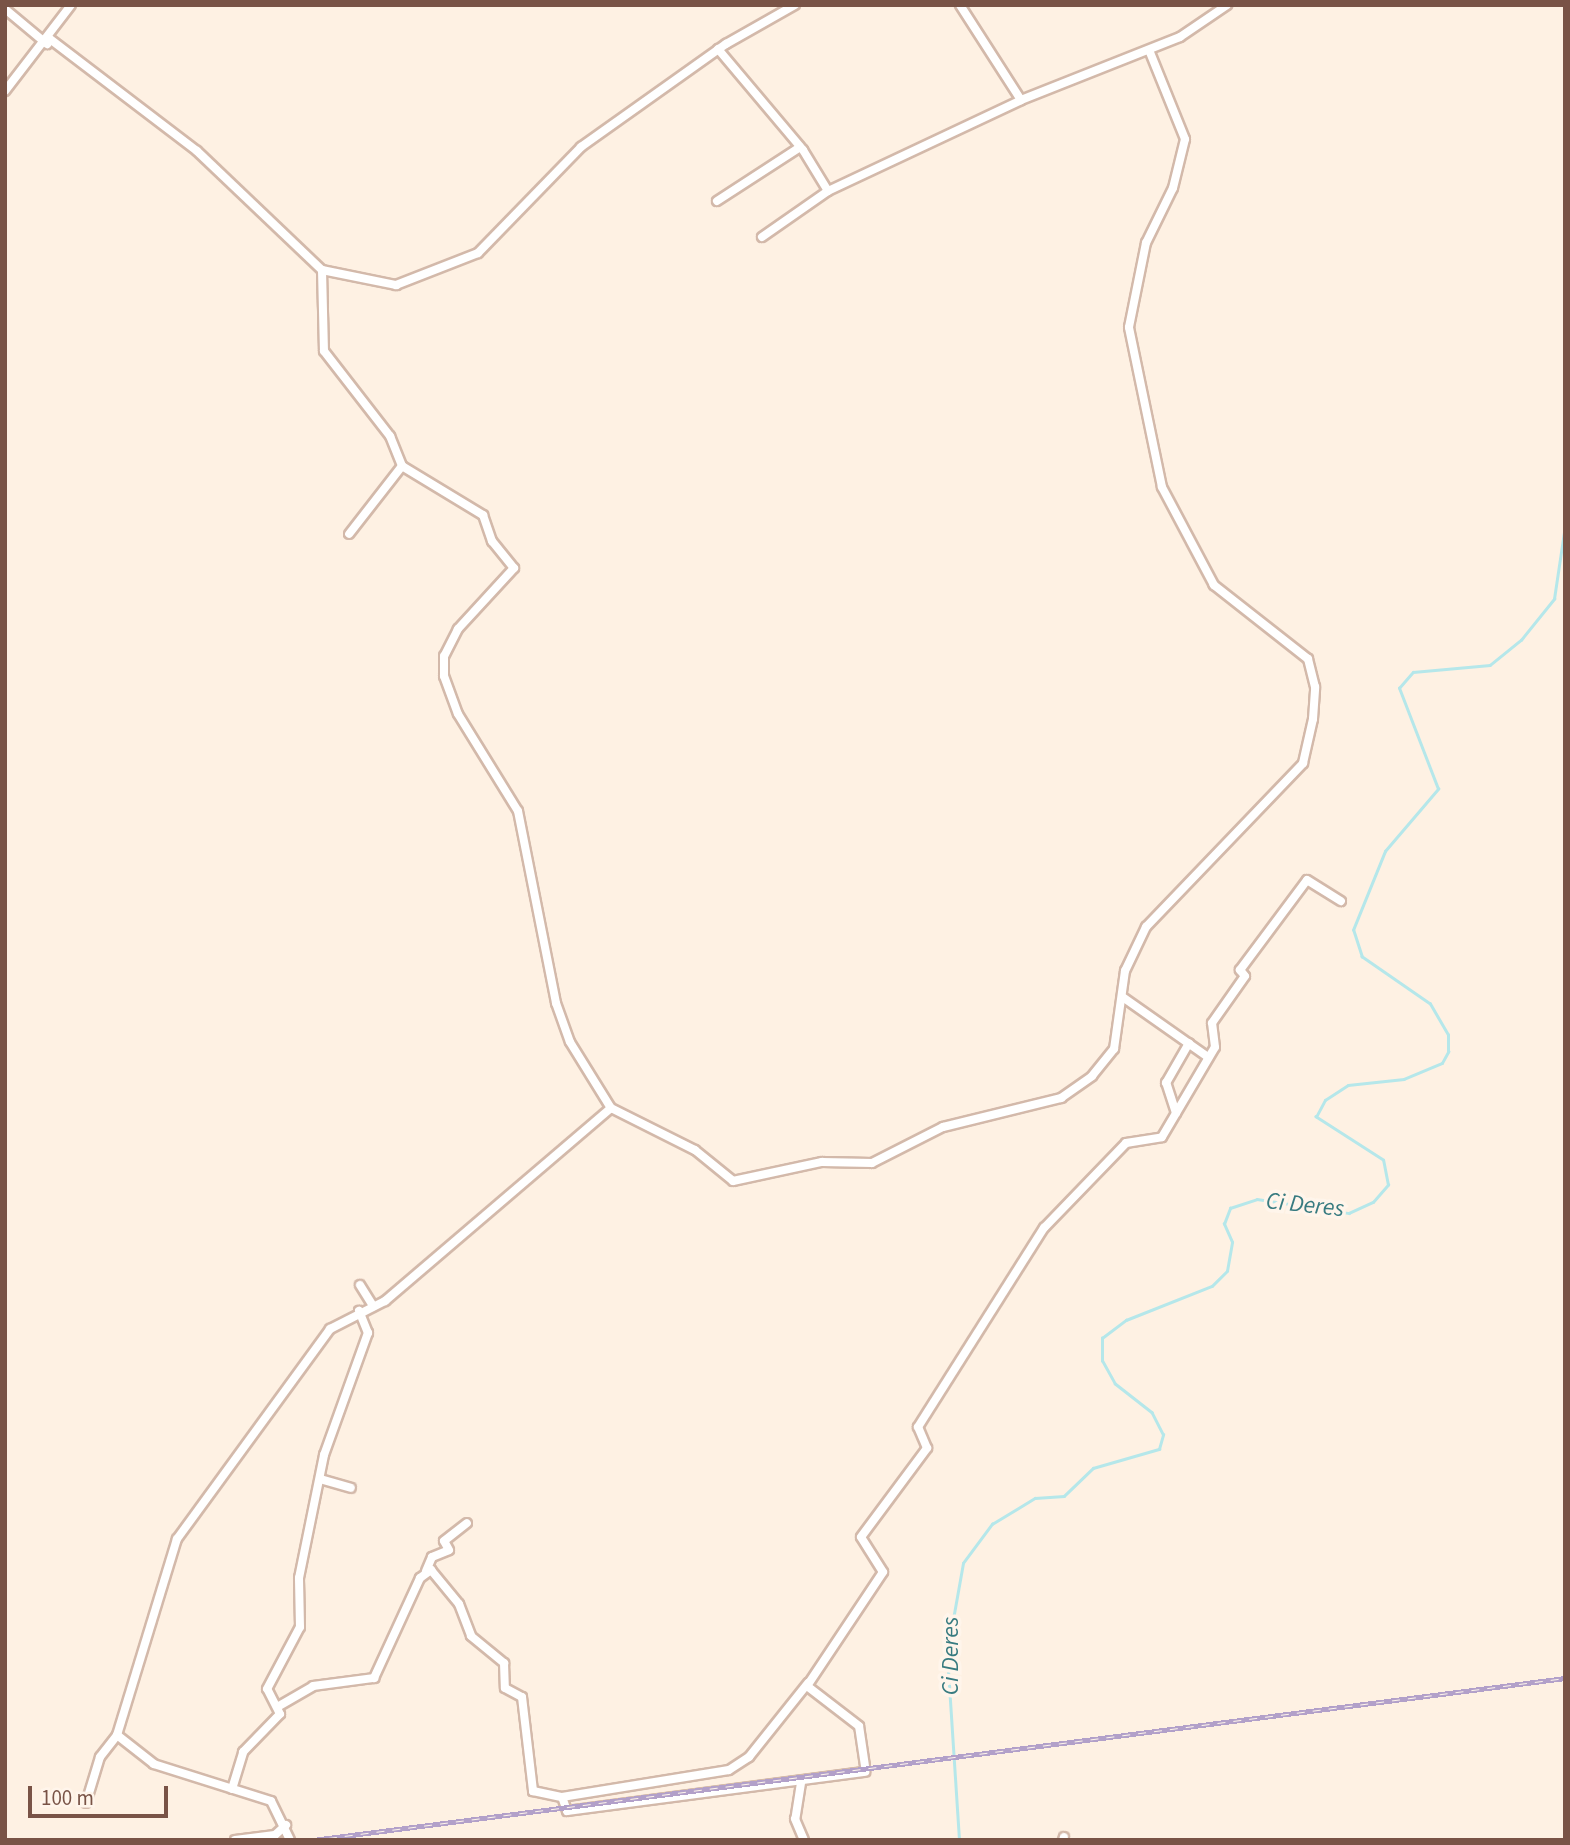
<!DOCTYPE html>
<style>
body{margin:0}
#map{position:relative;width:1570px;height:1845px;overflow:hidden;background:#fef1e3;font-family:"Source Sans 3",sans-serif}
div>[style]{position:absolute}
.stream>*{height:2.5px;margin:-1.25px;padding:0 1.25px;transform-origin:1.25px;border-radius:1.25px;background:#b5e7ea}
.roads{filter:drop-shadow(2px 0 #d3b9aa) drop-shadow(-2px 0 #d3b9aa) drop-shadow(0 2px #d3b9aa) drop-shadow(0 -2px #d3b9aa)}
.minor>*{height:8px;margin:-4px;padding:0 4px;transform-origin:4px;border-radius:4px;background:#fff}
.rail>*{height:5px;margin-top:-2.5px;transform-origin:0;background:repeating-linear-gradient(90deg,#fff5eb 0 8px,#b2a0c9 0 16px);box-sizing:border-box;border-block:2px solid #b2a0c9}
span{translate:-50% -50%;white-space:nowrap;text-align:center;line-height:1.15;-webkit-text-stroke:7px #fff5eb;paint-order:stroke}
.water-label{font-size:24px;color:#387b80;font-style:italic}
.frame{position:absolute;inset:0;border:7px solid #795346;pointer-events:none}
.scale{position:absolute;left:28px;top:1786px;width:140px;height:32px;box-sizing:border-box;border:4px solid #795346;border-top:0;padding-left:9px;font-size:21px;line-height:24px;white-space:nowrap;color:#795346;-webkit-text-stroke:5px #fff5eb;paint-order:stroke}
</style>
<div id="map">
<div class="stream">
<div style="left:959px;top:1840px;width:187px;rotate:-93.7deg"></div>
<div style="left:947px;top:1653px;width:91px;rotate:-79.9deg"></div>
<div style="left:963px;top:1563px;width:49px;rotate:-53.4deg"></div>
<div style="left:992px;top:1524px;width:50px;rotate:-31.2deg"></div>
<div style="left:1035px;top:1498px;width:29px;rotate:-4deg"></div>
<div style="left:1064px;top:1496px;width:40px;rotate:-44deg"></div>
<div style="left:1093px;top:1468px;width:69px;rotate:-16.1deg"></div>
<div style="left:1159px;top:1449px;width:15px;rotate:-74deg"></div>
<div style="left:1163px;top:1435px;width:25px;rotate:-117deg"></div>
<div style="left:1152px;top:1413px;width:47px;rotate:-141.9deg"></div>
<div style="left:1115px;top:1384px;width:26px;rotate:-119deg"></div>
<div style="left:1102px;top:1361px;width:23px;rotate:-90deg"></div>
<div style="left:1102px;top:1338px;width:30px;rotate:-37deg"></div>
<div style="left:1126px;top:1320px;width:92px;rotate:-21.6deg"></div>
<div style="left:1212px;top:1286px;width:21px;rotate:-45deg"></div>
<div style="left:1227px;top:1271px;width:29px;rotate:-80deg"></div>
<div style="left:1232px;top:1242px;width:20px;rotate:-114deg"></div>
<div style="left:1224px;top:1224px;width:17px;rotate:-69deg"></div>
<div style="left:1230px;top:1208px;width:28px;rotate:-18deg"></div>
<div style="left:1257px;top:1199px;width:93px;rotate:8.7deg"></div>
<div style="left:1349px;top:1213px;width:26px;rotate:-25deg"></div>
<div style="left:1373px;top:1202px;width:23px;rotate:-49deg"></div>
<div style="left:1388px;top:1185px;width:25px;rotate:-101deg"></div>
<div style="left:1383px;top:1160px;width:80px;rotate:-147.3deg"></div>
<div style="left:1316px;top:1117px;width:19px;rotate:-62deg"></div>
<div style="left:1325px;top:1100px;width:27px;rotate:-33deg"></div>
<div style="left:1348px;top:1085px;width:56px;rotate:-6.1deg"></div>
<div style="left:1404px;top:1079px;width:41px;rotate:-22.8deg"></div>
<div style="left:1442px;top:1063px;width:13px;rotate:-61deg"></div>
<div style="left:1448px;top:1052px;width:17px;rotate:-90deg"></div>
<div style="left:1448px;top:1035px;width:36px;rotate:-120deg"></div>
<div style="left:1430px;top:1004px;width:83px;rotate:-145.3deg"></div>
<div style="left:1362px;top:957px;width:28px;rotate:-108deg"></div>
<div style="left:1353px;top:930px;width:85px;rotate:-67.9deg"></div>
<div style="left:1385px;top:851px;width:82px;rotate:-49.5deg"></div>
<div style="left:1438px;top:789px;width:108px;rotate:-111.1deg"></div>
<div style="left:1399px;top:688px;width:21px;rotate:-49deg"></div>
<div style="left:1413px;top:672px;width:77px;rotate:-5.2deg"></div>
<div style="left:1490px;top:665px;width:40px;rotate:-39deg"></div>
<div style="left:1521px;top:640px;width:53px;rotate:-51.2deg"></div>
<div style="left:1554px;top:599px;width:75px;rotate:-81.5deg"></div>
</div>
<div class="roads">
<div class="minor">
<div style="left:960px;top:5px;width:113px;rotate:57.3deg"></div>
<div style="left:1021px;top:100px;width:171px;rotate:-21.6deg"></div>
<div style="left:1180px;top:37px;width:57px;rotate:-34.2deg"></div>
<div style="left:5px;top:9px;width:55px;rotate:39.8deg"></div>
<div style="left:50px;top:39px;width:185px;rotate:37.3deg"></div>
<div style="left:197px;top:151px;width:173px;rotate:43.6deg"></div>
<div style="left:322px;top:270px;width:76px;rotate:11.5deg"></div>
<div style="left:396px;top:285px;width:88px;rotate:-21.3deg"></div>
<div style="left:478px;top:253px;width:148px;rotate:-45.8deg"></div>
<div style="left:581px;top:147px;width:178px;rotate:-35.4deg"></div>
<div style="left:726px;top:44px;width:79px;rotate:-29.5deg"></div>
<div style="left:718px;top:49px;width:132px;rotate:49.9deg"></div>
<div style="left:803px;top:150px;width:48px;rotate:58.6deg"></div>
<div style="left:828px;top:191px;width:213px;rotate:-25.2deg"></div>
<div style="left:5px;top:91px;width:108px;rotate:-52.5deg"></div>
<div style="left:717px;top:201px;width:99px;rotate:-33deg"></div>
<div style="left:762px;top:237px;width:80px;rotate:-34.9deg"></div>
<div style="left:322px;top:270px;width:81px;rotate:88.6deg"></div>
<div style="left:324px;top:351px;width:108px;rotate:52.2deg"></div>
<div style="left:390px;top:436px;width:32px;rotate:68deg"></div>
<div style="left:402px;top:466px;width:86px;rotate:127.9deg"></div>
<div style="left:402px;top:466px;width:95px;rotate:31.2deg"></div>
<div style="left:483px;top:515px;width:28px;rotate:71deg"></div>
<div style="left:492px;top:541px;width:35px;rotate:51deg"></div>
<div style="left:514px;top:568px;width:83px;rotate:132.6deg"></div>
<div style="left:458px;top:629px;width:30px;rotate:117deg"></div>
<div style="left:444px;top:656px;width:20px;rotate:90deg"></div>
<div style="left:444px;top:676px;width:40px;rotate:69.8deg"></div>
<div style="left:458px;top:714px;width:114px;rotate:58.3deg"></div>
<div style="left:518px;top:811px;width:196px;rotate:78.8deg"></div>
<div style="left:556px;top:1003px;width:41px;rotate:70.3deg"></div>
<div style="left:570px;top:1042px;width:78px;rotate:58.2deg"></div>
<div style="left:611px;top:1108px;width:94px;rotate:26.6deg"></div>
<div style="left:695px;top:1150px;width:49px;rotate:39.2deg"></div>
<div style="left:733px;top:1181px;width:91px;rotate:-12.1deg"></div>
<div style="left:822px;top:1162px;width:50px;rotate:1.1deg"></div>
<div style="left:872px;top:1163px;width:80px;rotate:-26.9deg"></div>
<div style="left:943px;top:1127px;width:122px;rotate:-13.8deg"></div>
<div style="left:1061px;top:1098px;width:38px;rotate:-35deg"></div>
<div style="left:1092px;top:1076px;width:35px;rotate:-51deg"></div>
<div style="left:1114px;top:1049px;width:79px;rotate:-82deg"></div>
<div style="left:1125px;top:971px;width:49px;rotate:-64.5deg"></div>
<div style="left:1146px;top:927px;width:227px;rotate:-46.2deg"></div>
<div style="left:1303px;top:763px;width:45px;rotate:-77.2deg"></div>
<div style="left:1313px;top:719px;width:32px;rotate:-86deg"></div>
<div style="left:1315px;top:687px;width:29px;rotate:-104deg"></div>
<div style="left:1308px;top:659px;width:120px;rotate:-141.8deg"></div>
<div style="left:1214px;top:585px;width:111px;rotate:-118deg"></div>
<div style="left:1162px;top:487px;width:163px;rotate:-101.7deg"></div>
<div style="left:1129px;top:327px;width:86px;rotate:-78.6deg"></div>
<div style="left:1146px;top:243px;width:61px;rotate:-63.9deg"></div>
<div style="left:1173px;top:188px;width:50px;rotate:-76.2deg"></div>
<div style="left:1185px;top:139px;width:96px;rotate:-112deg"></div>
<div style="left:1124px;top:998px;width:103px;rotate:35.1deg"></div>
<div style="left:1176px;top:1113px;width:32px;rotate:-108deg"></div>
<div style="left:1166px;top:1083px;width:46px;rotate:-60.1deg"></div>
<div style="left:360px;top:1285px;width:25px;rotate:58deg"></div>
<div style="left:320px;top:1479px;width:32px;rotate:16deg"></div>
<div style="left:426px;top:1571px;width:15px;rotate:-67deg"></div>
<div style="left:432px;top:1557px;width:18px;rotate:-22deg"></div>
<div style="left:449px;top:1550px;width:10px;rotate:-119deg"></div>
<div style="left:444px;top:1541px;width:29px;rotate:-38deg"></div>
<div style="left:279px;top:1706px;width:39px;rotate:-30deg"></div>
<div style="left:313px;top:1686px;width:62px;rotate:-7.5deg"></div>
<div style="left:374px;top:1678px;width:110px;rotate:-65.3deg"></div>
<div style="left:420px;top:1578px;width:14px;rotate:-36deg"></div>
<div style="left:431px;top:1570px;width:44px;rotate:50.5deg"></div>
<div style="left:459px;top:1604px;width:34px;rotate:69deg"></div>
<div style="left:471px;top:1636px;width:43px;rotate:39.3deg"></div>
<div style="left:504px;top:1663px;width:25px;rotate:88deg"></div>
<div style="left:505px;top:1688px;width:19px;rotate:28deg"></div>
<div style="left:522px;top:1697px;width:95px;rotate:83.3deg"></div>
<div style="left:533px;top:1791px;width:30px;rotate:12deg"></div>
<div style="left:562px;top:1797px;width:15px;rotate:70deg"></div>
<div style="left:567px;top:1811px;width:301px;rotate:-7.5deg"></div>
<div style="left:865px;top:1766px;width:40px;rotate:-98.5deg"></div>
<div style="left:859px;top:1726px;width:66px;rotate:-142.4deg"></div>
<div style="left:807px;top:1686px;width:137px;rotate:-56.3deg"></div>
<div style="left:883px;top:1572px;width:41px;rotate:-122.2deg"></div>
<div style="left:861px;top:1537px;width:111px;rotate:-53.4deg"></div>
<div style="left:927px;top:1448px;width:23px;rotate:-113deg"></div>
<div style="left:918px;top:1427px;width:236px;rotate:-57.7deg"></div>
<div style="left:1044px;top:1228px;width:118px;rotate:-46deg"></div>
<div style="left:1126px;top:1143px;width:36px;rotate:-9deg"></div>
<div style="left:1162px;top:1137px;width:104px;rotate:-59.5deg"></div>
<div style="left:1215px;top:1047px;width:24px;rotate:-97deg"></div>
<div style="left:1212px;top:1023px;width:57px;rotate:-54.9deg"></div>
<div style="left:1245px;top:976px;width:8px;rotate:-130deg"></div>
<div style="left:1240px;top:970px;width:112px;rotate:-53.3deg"></div>
<div style="left:1307px;top:880px;width:40px;rotate:32deg"></div>
<div style="left:801px;top:1783px;width:36px;rotate:99deg"></div>
<div style="left:795px;top:1819px;width:23px;rotate:67deg"></div>
<div style="left:232px;top:1789px;width:39px;rotate:-73deg"></div>
<div style="left:243px;top:1752px;width:53px;rotate:-45.8deg"></div>
<div style="left:280px;top:1714px;width:28px;rotate:-117deg"></div>
<div style="left:267px;top:1689px;width:70px;rotate:-62deg"></div>
<div style="left:300px;top:1627px;width:49px;rotate:-91.2deg"></div>
<div style="left:299px;top:1578px;width:126px;rotate:-78.5deg"></div>
<div style="left:324px;top:1455px;width:130px;rotate:-70.2deg"></div>
<div style="left:368px;top:1333px;width:24px;rotate:-112deg"></div>
<div style="left:562px;top:1797px;width:169px;rotate:-9.2deg"></div>
<div style="left:729px;top:1770px;width:24px;rotate:-33deg"></div>
<div style="left:749px;top:1757px;width:95px;rotate:-51.4deg"></div>
<div style="left:86px;top:1803px;width:48px;rotate:-73.1deg"></div>
<div style="left:100px;top:1757px;width:28px;rotate:-52deg"></div>
<div style="left:235px;top:1840px;width:40px;rotate:-7.1deg"></div>
<div style="left:275px;top:1835px;width:15px;rotate:-42deg"></div>
<div style="left:290px;top:1840px;width:43px;rotate:-116deg"></div>
<div style="left:271px;top:1801px;width:123px;rotate:-162.5deg"></div>
<div style="left:154px;top:1764px;width:47px;rotate:-141.9deg"></div>
<div style="left:117px;top:1735px;width:205px;rotate:-73deg"></div>
<div style="left:177px;top:1539px;width:260px;rotate:-53.9deg"></div>
<div style="left:330px;top:1329px;width:62px;rotate:-27deg"></div>
<div style="left:385px;top:1301px;width:297px;rotate:-40.5deg"></div>
<div style="left:1063px;top:1840px;width:3px;rotate:-72deg"></div>
</div>
</div>
<div class="rail">
<div style="left:313px;top:1840px;width:1262px;rotate:-7.37deg"></div>
</div>
<div class="water-label">
<span style="left:1305px;top:1205px;rotate:6deg">Ci Deres</span>
<span style="left:951px;top:1656px;rotate:-90deg">Ci Deres</span>
</div>
<div class="frame"></div>
<div class="scale">100 m</div>
</div>
